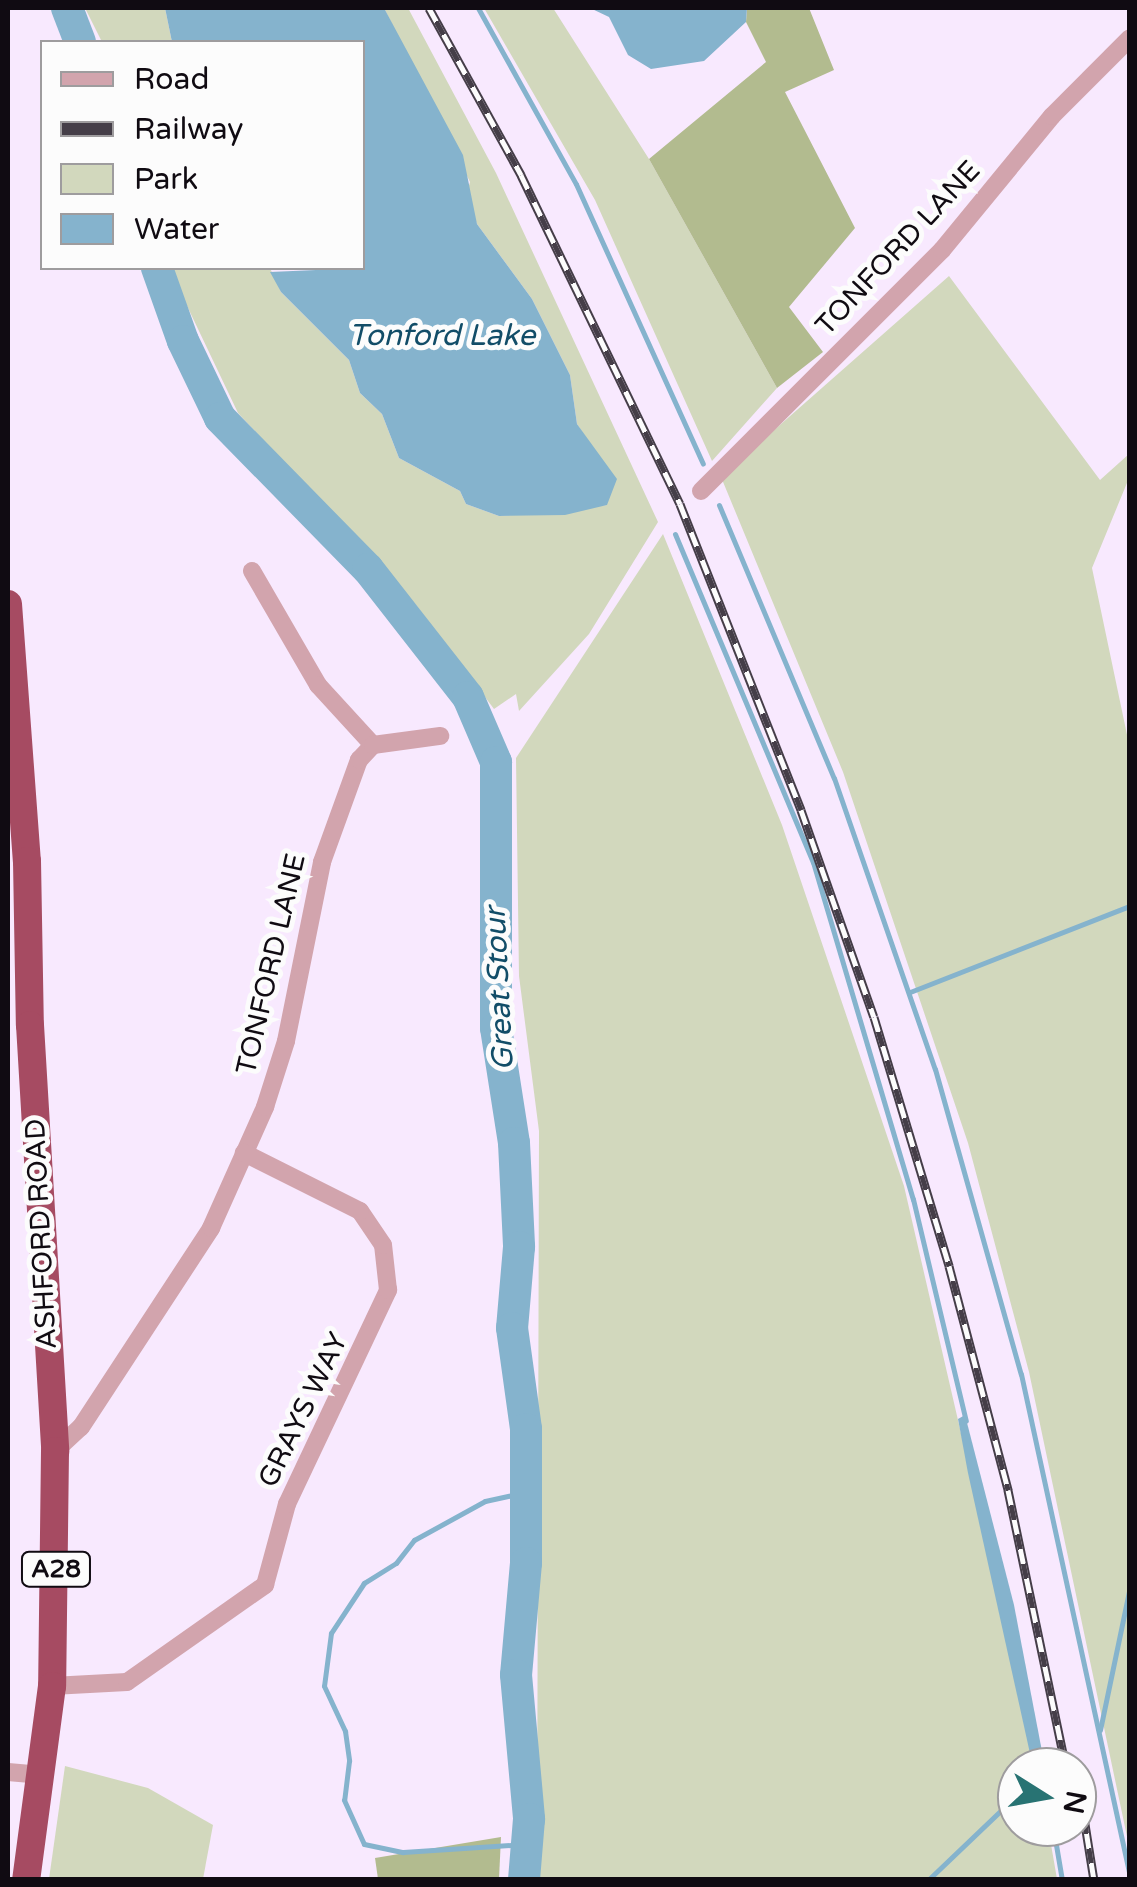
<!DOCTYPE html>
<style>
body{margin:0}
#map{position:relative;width:1137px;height:1887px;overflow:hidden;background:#f8e9fe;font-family:"Varela Round",sans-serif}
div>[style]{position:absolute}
.green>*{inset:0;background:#d2d8bd}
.forest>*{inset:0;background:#b2bb8f}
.water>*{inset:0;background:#85b3cd}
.stream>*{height:5px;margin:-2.5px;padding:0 2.5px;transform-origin:2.5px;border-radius:2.5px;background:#85b3cd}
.river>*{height:32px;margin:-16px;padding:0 16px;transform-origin:16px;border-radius:16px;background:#85b3cd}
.minor>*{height:18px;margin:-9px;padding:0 9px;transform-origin:9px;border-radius:9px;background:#d2a4ad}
.highway>*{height:28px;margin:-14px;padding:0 14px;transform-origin:14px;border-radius:14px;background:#a64b62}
.rail>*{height:9px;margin-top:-4.5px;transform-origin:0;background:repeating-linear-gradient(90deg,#fcfcfc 0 15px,#453e48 0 30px);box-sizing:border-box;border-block:2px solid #453e48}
span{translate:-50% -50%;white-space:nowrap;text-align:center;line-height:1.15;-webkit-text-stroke:10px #fcfcfc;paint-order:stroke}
.shield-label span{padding:2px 8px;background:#fcfcfc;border:2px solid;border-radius:8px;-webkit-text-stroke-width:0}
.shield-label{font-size:25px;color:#100b12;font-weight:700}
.street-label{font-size:28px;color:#100b12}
.water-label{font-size:30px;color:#124d68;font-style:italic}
.frame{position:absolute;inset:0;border:10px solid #100b12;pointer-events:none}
.legend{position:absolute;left:40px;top:40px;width:325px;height:230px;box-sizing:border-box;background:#fcfcfc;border:2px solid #9e9c9e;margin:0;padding:12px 18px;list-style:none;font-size:30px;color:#100b12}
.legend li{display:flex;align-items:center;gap:20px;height:50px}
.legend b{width:50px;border:2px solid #9e9c9e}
.north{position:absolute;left:997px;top:1747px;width:100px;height:100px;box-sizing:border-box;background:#fcfcfc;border:2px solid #9e9c9e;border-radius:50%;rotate:101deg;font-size:28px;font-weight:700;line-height:40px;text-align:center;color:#100b12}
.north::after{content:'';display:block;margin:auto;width:35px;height:45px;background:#287373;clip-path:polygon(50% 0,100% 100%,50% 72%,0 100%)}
</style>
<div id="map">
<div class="green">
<div style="clip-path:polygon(85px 8px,165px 8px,172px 42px,102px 42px)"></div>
<div style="clip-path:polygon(384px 8px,408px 8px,496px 173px,658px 522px,589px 634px,519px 711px,516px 694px,494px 709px,416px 605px,238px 413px,169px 268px,270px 268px,281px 292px,349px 360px,360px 393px,382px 414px,399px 458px,460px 491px,466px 504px,499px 516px,607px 505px,594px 450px,577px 424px,570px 375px,532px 299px,477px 224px,466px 196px,470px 182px)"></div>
<div style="clip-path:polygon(484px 8px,553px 8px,649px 159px,777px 388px,712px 461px,595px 200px)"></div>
<div style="clip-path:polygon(949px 276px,1100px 480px,1129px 454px,1129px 478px,1092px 568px,1130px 749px,1129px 1846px,1029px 1372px,968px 1143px,843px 772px,721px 477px)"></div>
<div style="clip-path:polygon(663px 534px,782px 825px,904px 1186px,1038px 1767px,1017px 1767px,1017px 1827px,1048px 1827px,1057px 1879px,537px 1879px,539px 1131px,519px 976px,516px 758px)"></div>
<div style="clip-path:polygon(65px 1766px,148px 1788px,213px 1825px,203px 1879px,49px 1879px)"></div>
</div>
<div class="forest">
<div style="clip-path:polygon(747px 8px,809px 8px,834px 70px,785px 92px,855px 228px,789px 307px,823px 352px,777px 388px,649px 159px,766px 62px,746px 22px)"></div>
<div style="clip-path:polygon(501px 1837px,499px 1879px,378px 1879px,375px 1858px)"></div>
</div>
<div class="water">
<div style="clip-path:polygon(165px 8px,384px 8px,463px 155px,477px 224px,532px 299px,570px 375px,577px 424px,617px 479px,607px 505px,565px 515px,499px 516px,466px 504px,460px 491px,399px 458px,382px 414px,360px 393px,349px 360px,281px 292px,270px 272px,362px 268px,362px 42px,172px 42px)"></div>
<div style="clip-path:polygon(590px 8px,747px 8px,746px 22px,704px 61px,651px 69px,628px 55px,609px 17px)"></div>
<div style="clip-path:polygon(965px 1415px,1014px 1605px,1045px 1767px,1033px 1767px,968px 1473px,958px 1419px)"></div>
</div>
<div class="stream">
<div style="left:478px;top:8px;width:201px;rotate:60.9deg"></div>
<div style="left:576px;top:184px;width:307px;rotate:65.6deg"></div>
<div style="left:719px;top:505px;width:296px;rotate:67.2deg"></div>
<div style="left:834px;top:778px;width:308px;rotate:70.9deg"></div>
<div style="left:935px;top:1069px;width:317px;rotate:74.3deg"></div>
<div style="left:1021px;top:1374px;width:515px;rotate:77.77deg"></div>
<div style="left:675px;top:534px;width:356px;rotate:67.2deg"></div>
<div style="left:813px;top:862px;width:352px;rotate:73.5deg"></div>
<div style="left:913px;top:1199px;width:228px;rotate:76.6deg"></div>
<div style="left:910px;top:992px;width:236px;rotate:-21.4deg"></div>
<div style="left:526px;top:1492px;width:42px;rotate:167.6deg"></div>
<div style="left:485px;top:1501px;width:81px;rotate:151.2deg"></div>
<div style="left:414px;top:1540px;width:29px;rotate:128deg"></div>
<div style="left:396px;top:1563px;width:38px;rotate:148deg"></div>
<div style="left:364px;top:1583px;width:60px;rotate:123.4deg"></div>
<div style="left:331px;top:1633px;width:53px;rotate:97.5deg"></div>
<div style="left:324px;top:1686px;width:50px;rotate:65deg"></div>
<div style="left:345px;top:1731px;width:30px;rotate:82deg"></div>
<div style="left:349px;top:1761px;width:39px;rotate:97deg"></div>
<div style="left:344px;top:1800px;width:48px;rotate:65.6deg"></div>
<div style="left:364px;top:1844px;width:40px;rotate:12deg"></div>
<div style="left:403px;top:1852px;width:124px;rotate:-3.7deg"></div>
<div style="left:1100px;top:1730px;width:147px;rotate:-78.2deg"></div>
<div style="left:1053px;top:1827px;width:54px;rotate:80.4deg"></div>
<div style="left:928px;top:1880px;width:123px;rotate:-43.7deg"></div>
</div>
<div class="river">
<div style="left:67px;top:8px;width:36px;rotate:69deg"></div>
<div style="left:157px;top:268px;width:77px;rotate:70.4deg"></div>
<div style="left:183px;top:341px;width:85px;rotate:64.3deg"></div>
<div style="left:220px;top:418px;width:211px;rotate:45.6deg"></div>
<div style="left:368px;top:569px;width:162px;rotate:52deg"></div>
<div style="left:468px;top:697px;width:71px;rotate:66.7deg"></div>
<div style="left:496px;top:762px;width:266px;rotate:90deg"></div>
<div style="left:496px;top:1028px;width:116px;rotate:81.1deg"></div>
<div style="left:514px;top:1143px;width:104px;rotate:87.2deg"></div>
<div style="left:519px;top:1247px;width:81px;rotate:94.9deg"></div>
<div style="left:512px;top:1328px;width:102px;rotate:82.1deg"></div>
<div style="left:526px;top:1429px;width:134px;rotate:90deg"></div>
<div style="left:526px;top:1563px;width:112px;rotate:95.1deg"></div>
<div style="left:516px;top:1675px;width:145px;rotate:84.8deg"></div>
<div style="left:529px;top:1819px;width:61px;rotate:94.7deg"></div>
</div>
<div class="minor">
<div style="left:701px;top:491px;width:341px;rotate:-45deg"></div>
<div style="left:942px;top:250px;width:173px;rotate:-50.6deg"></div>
<div style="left:1052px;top:116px;width:110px;rotate:-45deg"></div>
<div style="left:252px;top:571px;width:132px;rotate:59.9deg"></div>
<div style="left:318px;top:685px;width:81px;rotate:47.5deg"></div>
<div style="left:55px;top:1451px;width:35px;rotate:-43deg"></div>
<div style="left:81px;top:1427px;width:238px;rotate:-56.8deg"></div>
<div style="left:211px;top:1228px;width:133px;rotate:-65.9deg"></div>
<div style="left:265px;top:1107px;width:69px;rotate:-72.3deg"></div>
<div style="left:286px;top:1041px;width:183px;rotate:-78.6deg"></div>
<div style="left:322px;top:862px;width:109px;rotate:-70.1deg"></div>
<div style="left:359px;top:760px;width:21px;rotate:-47deg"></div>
<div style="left:373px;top:745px;width:68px;rotate:-7.7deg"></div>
<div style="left:52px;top:1686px;width:75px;rotate:-3.1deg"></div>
<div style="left:127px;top:1682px;width:169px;rotate:-35.1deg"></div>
<div style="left:265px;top:1585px;width:84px;rotate:-74.8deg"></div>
<div style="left:287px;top:1504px;width:237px;rotate:-64.7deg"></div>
<div style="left:388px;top:1290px;width:45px;rotate:-96.3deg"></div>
<div style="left:383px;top:1245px;width:41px;rotate:-124.1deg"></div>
<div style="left:360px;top:1211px;width:130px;rotate:-153.4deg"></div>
<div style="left:8px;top:1772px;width:34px;rotate:5deg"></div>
</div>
<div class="highway">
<div style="left:8px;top:604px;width:258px;rotate:85.8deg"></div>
<div style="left:27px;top:861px;width:164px;rotate:89deg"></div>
<div style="left:30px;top:1025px;width:427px;rotate:86.6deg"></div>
<div style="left:55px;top:1451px;width:235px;rotate:90.7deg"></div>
<div style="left:52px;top:1686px;width:196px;rotate:97.6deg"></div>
</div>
<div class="rail">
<div style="left:429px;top:8px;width:191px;rotate:61.1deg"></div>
<div style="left:521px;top:175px;width:365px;rotate:64.2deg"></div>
<div style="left:680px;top:504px;width:329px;rotate:68.4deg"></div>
<div style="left:801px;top:810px;width:219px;rotate:70.6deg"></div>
<div style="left:874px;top:1017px;width:260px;rotate:73.2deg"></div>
<div style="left:949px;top:1266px;width:232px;rotate:75.2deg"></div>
<div style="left:1008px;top:1490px;width:283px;rotate:78.2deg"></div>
<div style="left:1077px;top:1774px;width:107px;rotate:80.9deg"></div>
</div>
<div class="shield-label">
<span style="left:56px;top:1569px">A28</span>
</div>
<div class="street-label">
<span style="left:898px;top:248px;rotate:-47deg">TONFORD LANE</span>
<span style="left:271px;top:964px;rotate:-77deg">TONFORD LANE</span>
<span style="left:41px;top:1234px;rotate:-93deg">ASHFORD ROAD</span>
<span style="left:303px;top:1410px;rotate:-64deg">GRAYS WAY</span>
</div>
<div class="water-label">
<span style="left:442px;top:336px">Tonford Lake</span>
<span style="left:500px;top:989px;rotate:-93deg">Great Stour</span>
</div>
<div class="frame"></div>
<ul class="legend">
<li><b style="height:12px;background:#d2a4ad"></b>Road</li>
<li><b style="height:12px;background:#453e48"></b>Railway</li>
<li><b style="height:28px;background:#d2d8bd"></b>Park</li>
<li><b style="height:28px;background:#85b3cd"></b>Water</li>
</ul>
<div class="north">N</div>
</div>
